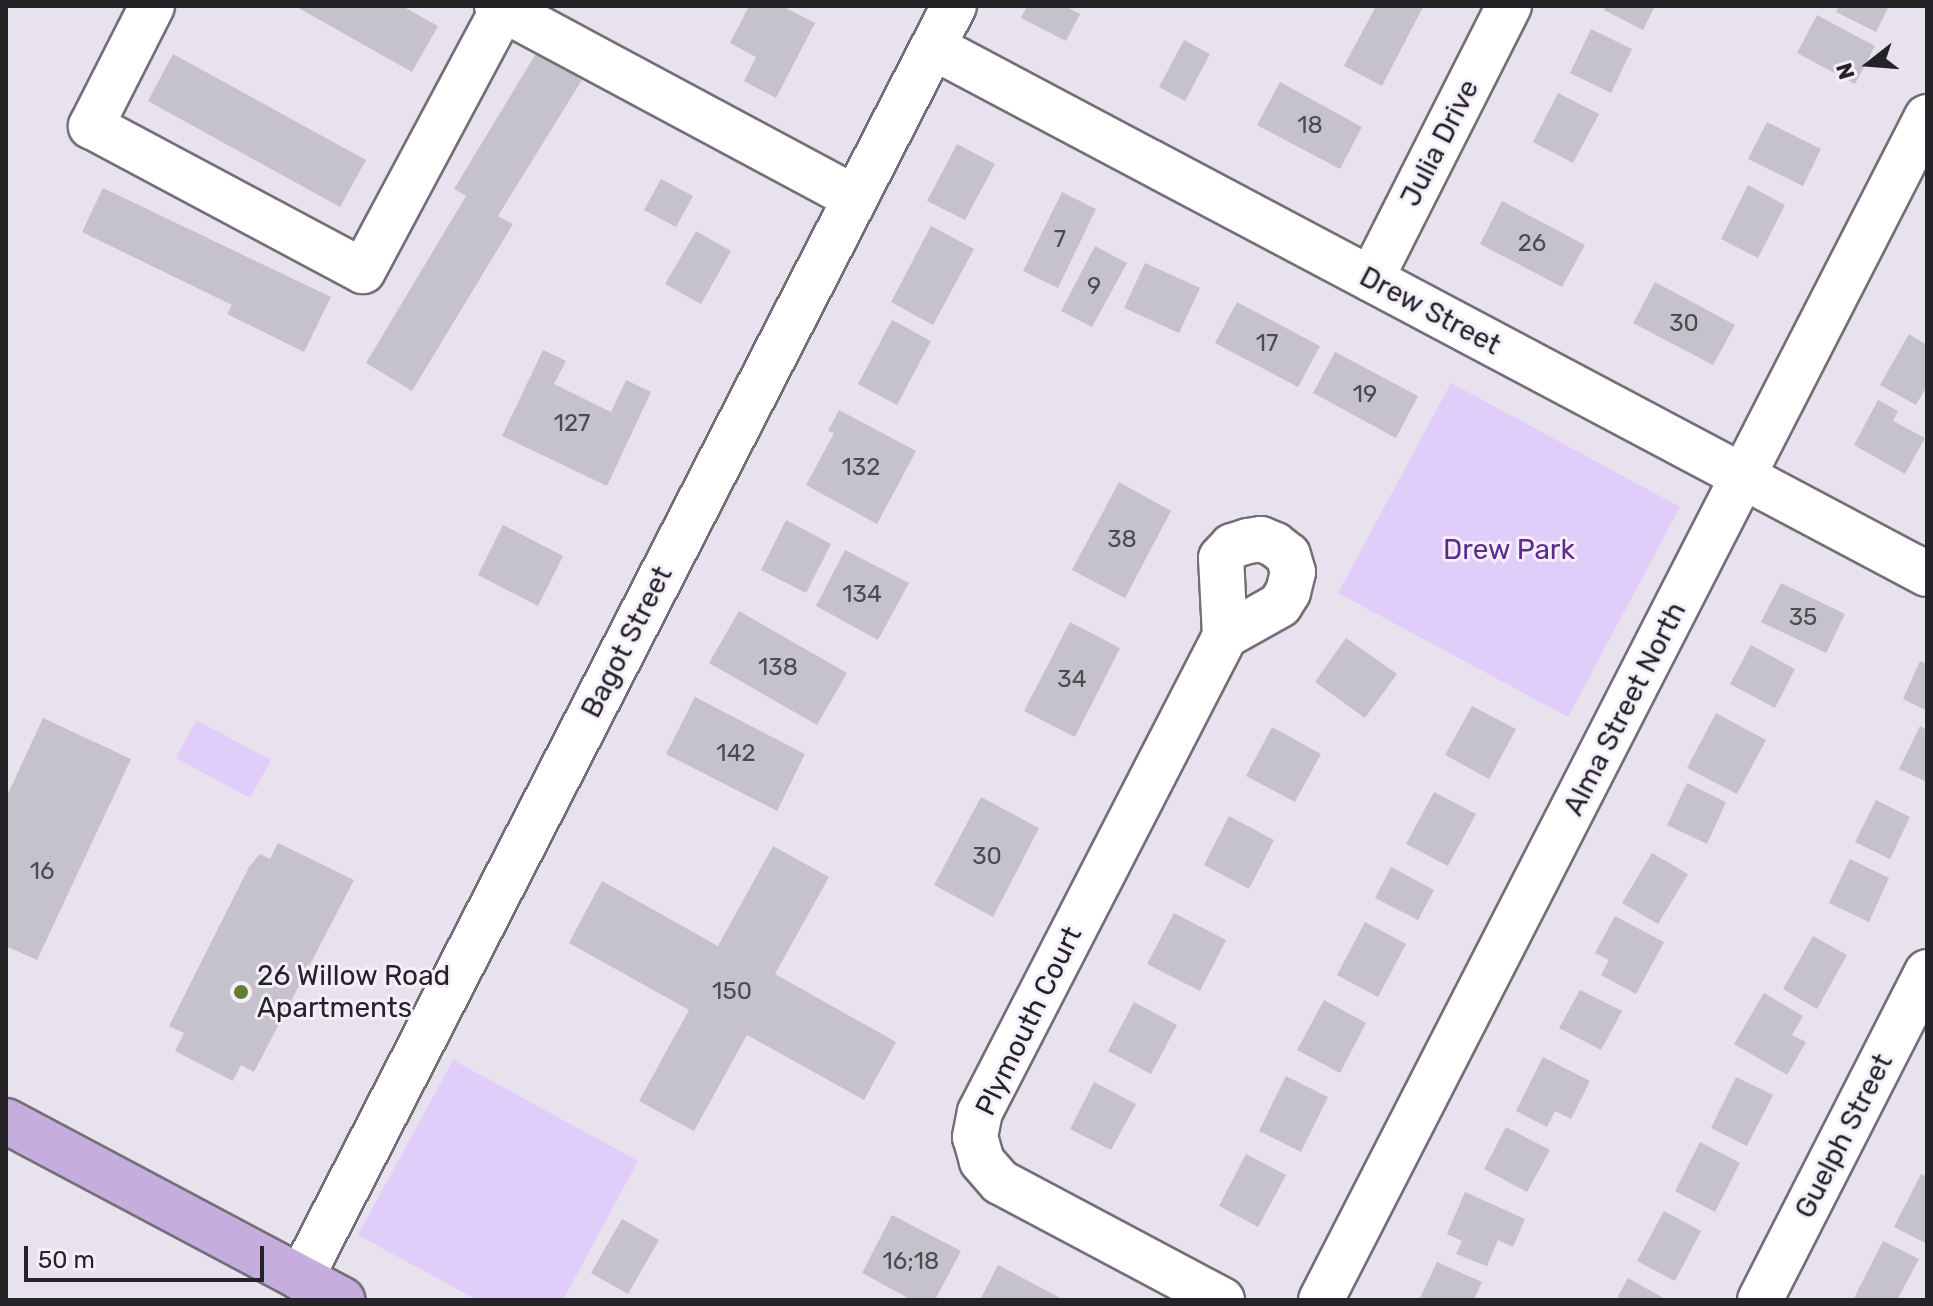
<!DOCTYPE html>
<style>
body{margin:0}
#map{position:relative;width:1933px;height:1306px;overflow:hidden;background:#e7e2ed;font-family:Rubik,sans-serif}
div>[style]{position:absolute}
.green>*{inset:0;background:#e1cdfa}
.building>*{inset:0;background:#c6c2cc}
.roads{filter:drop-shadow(2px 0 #736f78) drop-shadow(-2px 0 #736f78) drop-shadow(0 2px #736f78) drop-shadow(0 -2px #736f78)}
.minor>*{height:44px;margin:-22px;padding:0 22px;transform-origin:22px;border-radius:22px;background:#fff}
.major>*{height:44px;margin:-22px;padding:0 22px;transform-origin:22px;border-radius:22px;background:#c5adde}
.dots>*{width:22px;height:22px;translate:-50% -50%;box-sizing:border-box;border:4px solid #f4effa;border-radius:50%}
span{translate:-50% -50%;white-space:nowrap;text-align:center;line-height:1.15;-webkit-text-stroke:6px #f4effa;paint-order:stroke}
.number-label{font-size:24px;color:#4c4b50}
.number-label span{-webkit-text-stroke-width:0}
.street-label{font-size:28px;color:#242327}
.park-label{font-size:28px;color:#5f2c8a}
.poi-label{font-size:28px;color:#242327}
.left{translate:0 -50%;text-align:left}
.frame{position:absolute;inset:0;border:8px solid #242327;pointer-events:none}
.north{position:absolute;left:1829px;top:24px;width:80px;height:80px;-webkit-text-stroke:6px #f4effa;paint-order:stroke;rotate:253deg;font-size:22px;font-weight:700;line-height:32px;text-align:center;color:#242327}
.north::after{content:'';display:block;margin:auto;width:28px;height:36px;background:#242327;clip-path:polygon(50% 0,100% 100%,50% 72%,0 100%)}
.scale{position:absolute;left:24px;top:1246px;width:240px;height:36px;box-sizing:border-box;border:4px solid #242327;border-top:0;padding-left:10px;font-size:24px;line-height:28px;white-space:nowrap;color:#242327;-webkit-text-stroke:6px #f4effa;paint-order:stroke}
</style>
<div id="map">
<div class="green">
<div style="clip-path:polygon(1451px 383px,1680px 507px,1568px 717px,1338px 593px)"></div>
<div style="clip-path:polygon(196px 720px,271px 760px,250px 798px,176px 758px)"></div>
<div style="clip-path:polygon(453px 1060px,638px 1161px,563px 1300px,477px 1300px,358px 1235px)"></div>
</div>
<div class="building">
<div style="clip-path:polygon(295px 6px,402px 6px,438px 26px,412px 72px)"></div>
<div style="clip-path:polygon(749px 6px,782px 6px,815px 23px,776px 98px,744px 81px,756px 57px,730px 43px)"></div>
<div style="clip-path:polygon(1027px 6px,1065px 6px,1080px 14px,1066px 41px,1021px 18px)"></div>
<div style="clip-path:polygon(1376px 6px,1423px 7px,1382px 86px,1344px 66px)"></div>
<div style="clip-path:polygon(1606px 6px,1655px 6px,1643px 30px,1604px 10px)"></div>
<div style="clip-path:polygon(1839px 6px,1889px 6px,1876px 32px,1836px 12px)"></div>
<div style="clip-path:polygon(1817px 15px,1875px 46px,1855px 84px,1797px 53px)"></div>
<div style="clip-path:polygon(1591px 29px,1632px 49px,1611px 93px,1570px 73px)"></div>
<div style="clip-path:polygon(1184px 40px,1210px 54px,1185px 101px,1159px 87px)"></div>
<div style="clip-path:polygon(540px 47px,585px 75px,498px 216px,513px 224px,412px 391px,366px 363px,466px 196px,454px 189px)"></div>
<div style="clip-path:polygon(173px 54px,366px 160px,340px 207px,148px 101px)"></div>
<div style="clip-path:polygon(1280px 82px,1362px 127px,1340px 169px,1257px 125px)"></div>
<div style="clip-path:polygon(1558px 93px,1599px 114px,1573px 163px,1533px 142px)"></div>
<div style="clip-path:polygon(1767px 122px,1821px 149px,1803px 186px,1748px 159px)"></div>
<div style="clip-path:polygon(957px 144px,995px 164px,965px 220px,927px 201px)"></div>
<div style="clip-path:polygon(661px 179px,693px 196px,676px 227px,644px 210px)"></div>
<div style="clip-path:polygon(1748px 185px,1785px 205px,1758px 258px,1721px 239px)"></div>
<div style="clip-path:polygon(103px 188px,331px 297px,304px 352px,227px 314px,232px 305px,82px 232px)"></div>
<div style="clip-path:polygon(1062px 192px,1096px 209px,1058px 288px,1023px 271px)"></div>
<div style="clip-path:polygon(1502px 201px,1585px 245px,1562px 287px,1480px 244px)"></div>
<div style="clip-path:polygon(931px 226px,974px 249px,933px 325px,891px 302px)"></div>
<div style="clip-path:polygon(696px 231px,731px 251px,701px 304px,665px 284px)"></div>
<div style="clip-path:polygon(1095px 246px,1127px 263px,1092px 327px,1061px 311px)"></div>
<div style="clip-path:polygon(1145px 263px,1200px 288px,1179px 333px,1124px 308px)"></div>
<div style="clip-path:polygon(1655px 282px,1735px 325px,1713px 365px,1633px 323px)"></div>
<div style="clip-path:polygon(1237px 302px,1320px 346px,1298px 387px,1215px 343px)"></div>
<div style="clip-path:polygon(892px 320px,931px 341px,897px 405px,858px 384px)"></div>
<div style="clip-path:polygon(1909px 334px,1927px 345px,1927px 386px,1916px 405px,1880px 385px)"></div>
<div style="clip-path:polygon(543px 350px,566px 361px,554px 384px,611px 412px,626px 380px,651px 392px,607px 486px,502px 436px)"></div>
<div style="clip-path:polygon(1335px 352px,1418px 396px,1396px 438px,1313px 393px)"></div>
<div style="clip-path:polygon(1878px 400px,1898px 411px,1893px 421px,1925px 438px,1905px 474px,1854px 445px)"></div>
<div style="clip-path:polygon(839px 410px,916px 451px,877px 524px,806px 485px,834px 433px,828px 431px)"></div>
<div style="clip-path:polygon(1119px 482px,1171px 511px,1125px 598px,1072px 570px)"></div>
<div style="clip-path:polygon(786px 520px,831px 544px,806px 593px,761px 570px)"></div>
<div style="clip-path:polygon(503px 525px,563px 556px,538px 606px,478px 575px)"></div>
<div style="clip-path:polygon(845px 550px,909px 583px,878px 640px,816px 606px)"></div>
<div style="clip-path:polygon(1781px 583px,1845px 614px,1826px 653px,1761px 622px)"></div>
<div style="clip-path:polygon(739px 611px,847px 673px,817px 725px,709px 663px)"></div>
<div style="clip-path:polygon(1070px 622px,1120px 648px,1075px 737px,1024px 711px)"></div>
<div style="clip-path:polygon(1346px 638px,1397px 674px,1365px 718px,1315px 682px)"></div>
<div style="clip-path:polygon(1751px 645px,1795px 669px,1775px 708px,1730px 684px)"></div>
<div style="clip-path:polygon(1920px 661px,1927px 664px,1927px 711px,1903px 699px)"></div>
<div style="clip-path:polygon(695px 697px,805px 754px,777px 811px,666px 754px)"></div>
<div style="clip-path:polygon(1472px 706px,1516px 729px,1489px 779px,1445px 755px)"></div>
<div style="clip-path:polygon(1716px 713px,1766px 740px,1737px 794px,1687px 768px)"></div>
<div style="clip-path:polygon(43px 718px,131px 759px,37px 960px,6px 946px,6px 798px)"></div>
<div style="clip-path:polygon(1920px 726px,1927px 730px,1927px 782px,1899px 769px)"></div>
<div style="clip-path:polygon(1272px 727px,1321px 754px,1295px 802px,1246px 776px)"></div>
<div style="clip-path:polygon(1687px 783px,1726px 802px,1707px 844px,1667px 825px)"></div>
<div style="clip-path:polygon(1434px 792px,1476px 814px,1448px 866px,1406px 844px)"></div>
<div style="clip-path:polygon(981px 797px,1039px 828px,993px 917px,934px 885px)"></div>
<div style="clip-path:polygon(1876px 800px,1910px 817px,1890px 859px,1855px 842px)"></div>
<div style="clip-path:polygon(1229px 816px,1274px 840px,1249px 889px,1204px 865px)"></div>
<div style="clip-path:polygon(278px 843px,354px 880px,254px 1072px,241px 1065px,233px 1081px,175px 1051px,184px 1033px,169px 1026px,249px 867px,260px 854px,270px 859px)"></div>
<div style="clip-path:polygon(773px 846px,829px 877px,775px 974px,896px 1042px,864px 1100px,747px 1035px,694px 1131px,639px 1101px,689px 1010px,569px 943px,602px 881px,718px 946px)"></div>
<div style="clip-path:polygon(1652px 853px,1688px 874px,1658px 924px,1622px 903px)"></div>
<div style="clip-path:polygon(1850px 859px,1889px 878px,1869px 922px,1829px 903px)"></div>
<div style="clip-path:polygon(1391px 867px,1434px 890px,1418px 920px,1375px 898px)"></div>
<div style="clip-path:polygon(1174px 913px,1226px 940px,1200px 991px,1147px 964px)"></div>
<div style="clip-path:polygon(1615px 916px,1664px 942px,1636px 994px,1601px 975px,1609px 960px,1595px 953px)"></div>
<div style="clip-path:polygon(1365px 922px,1406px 944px,1378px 997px,1337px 975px)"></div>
<div style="clip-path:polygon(1813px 936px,1847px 955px,1817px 1009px,1783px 989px)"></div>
<div style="clip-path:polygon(1580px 990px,1622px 1011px,1601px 1050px,1559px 1028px)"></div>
<div style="clip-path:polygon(1764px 993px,1803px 1016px,1792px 1035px,1806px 1042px,1787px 1075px,1734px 1044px)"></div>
<div style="clip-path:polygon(1324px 1000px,1366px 1023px,1340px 1073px,1297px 1050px)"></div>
<div style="clip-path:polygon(1134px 1002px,1177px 1025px,1151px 1074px,1108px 1051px)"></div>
<div style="clip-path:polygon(1543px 1057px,1590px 1081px,1571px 1119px,1555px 1111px,1547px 1127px,1516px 1111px)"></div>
<div style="clip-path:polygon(1286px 1076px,1328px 1097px,1301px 1152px,1259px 1131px)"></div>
<div style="clip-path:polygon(1736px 1077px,1773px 1095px,1747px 1146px,1711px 1128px)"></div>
<div style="clip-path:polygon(1094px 1082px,1136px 1104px,1111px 1150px,1070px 1129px)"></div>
<div style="clip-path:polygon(1506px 1127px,1550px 1150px,1527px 1192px,1484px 1169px)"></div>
<div style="clip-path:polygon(1700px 1142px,1740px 1163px,1715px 1212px,1675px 1191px)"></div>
<div style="clip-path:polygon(1246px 1154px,1286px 1175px,1258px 1227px,1219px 1206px)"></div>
<div style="clip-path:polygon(1921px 1174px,1927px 1177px,1927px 1244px,1894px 1227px)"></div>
<div style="clip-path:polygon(1465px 1192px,1525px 1219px,1513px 1247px,1498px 1240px,1487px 1266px,1456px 1254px,1462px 1241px,1447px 1234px)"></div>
<div style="clip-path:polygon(1664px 1211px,1701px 1231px,1675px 1281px,1637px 1261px)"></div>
<div style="clip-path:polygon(892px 1215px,961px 1251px,935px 1300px,912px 1300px,862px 1273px)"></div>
<div style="clip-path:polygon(622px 1219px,659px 1240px,628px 1294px,591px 1273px)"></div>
<div style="clip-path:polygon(1883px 1241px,1919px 1259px,1897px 1300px,1853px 1300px)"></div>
<div style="clip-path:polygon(1437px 1262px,1482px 1282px,1474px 1300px,1419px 1300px)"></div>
<div style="clip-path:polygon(998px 1265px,1064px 1300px,980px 1300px)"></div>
<div style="clip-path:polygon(1628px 1278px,1667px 1300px,1616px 1300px)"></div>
</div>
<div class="roads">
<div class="minor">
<div style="left:152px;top:6px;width:135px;rotate:116.9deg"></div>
<div style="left:91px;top:126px;width:308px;rotate:28.1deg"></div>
<div style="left:363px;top:271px;width:297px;rotate:-61.9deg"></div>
<div style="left:497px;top:6px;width:406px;rotate:28.2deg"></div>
<div style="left:933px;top:47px;width:1125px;rotate:27.93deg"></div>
<div style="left:1371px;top:279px;width:306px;rotate:-63.2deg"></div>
<div style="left:301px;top:1278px;width:1430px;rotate:-62.83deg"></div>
<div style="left:1222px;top:1300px;width:251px;rotate:-152deg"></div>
<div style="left:1000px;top:1182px;width:28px;rotate:-131deg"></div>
<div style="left:982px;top:1161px;width:25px;rotate:-106deg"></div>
<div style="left:975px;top:1137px;width:25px;rotate:-79deg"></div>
<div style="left:980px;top:1112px;width:535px;rotate:-62.76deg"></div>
<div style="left:1225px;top:636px;width:78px;rotate:-92.9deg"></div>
<div style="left:1221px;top:558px;width:16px;rotate:-47deg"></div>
<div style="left:1232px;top:546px;width:17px;rotate:-17deg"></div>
<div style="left:1248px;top:541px;width:13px;rotate:-9deg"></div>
<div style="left:1261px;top:539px;width:15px;rotate:23deg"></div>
<div style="left:1275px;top:545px;width:16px;rotate:38deg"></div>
<div style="left:1288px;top:555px;width:18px;rotate:74deg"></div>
<div style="left:1293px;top:572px;width:21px;rotate:104deg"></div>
<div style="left:1288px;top:592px;width:15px;rotate:122deg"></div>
<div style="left:1280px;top:605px;width:63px;rotate:150.6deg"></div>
<div style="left:1321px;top:1300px;width:1329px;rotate:-62.88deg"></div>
<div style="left:1760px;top:1300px;width:368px;rotate:-63deg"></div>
</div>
<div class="major">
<div style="left:6px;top:1121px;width:381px;rotate:28deg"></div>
</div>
</div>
<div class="dots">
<div style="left:241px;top:992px;background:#637e32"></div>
</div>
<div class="number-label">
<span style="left:1310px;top:126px">18</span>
<span style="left:1060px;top:240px">7</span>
<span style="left:1532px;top:244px">26</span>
<span style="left:1094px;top:287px">9</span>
<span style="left:1684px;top:324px">30</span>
<span style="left:1267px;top:344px">17</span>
<span style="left:1365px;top:395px">19</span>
<span style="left:572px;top:424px">127</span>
<span style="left:861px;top:468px">132</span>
<span style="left:1122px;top:540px">38</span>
<span style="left:862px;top:595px">134</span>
<span style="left:1803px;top:618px">35</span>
<span style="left:778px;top:668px">138</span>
<span style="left:1072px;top:680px">34</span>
<span style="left:736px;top:754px">142</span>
<span style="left:987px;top:857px">30</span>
<span style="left:42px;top:872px">16</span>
<span style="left:732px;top:992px">150</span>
<span style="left:911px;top:1262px">16;18</span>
</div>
<div class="street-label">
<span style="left:1440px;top:143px;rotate:-63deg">Julia Drive</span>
<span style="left:1430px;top:311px;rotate:28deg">Drew Street</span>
<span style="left:627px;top:642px;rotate:-63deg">Bagot Street</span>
<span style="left:1625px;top:709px;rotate:-63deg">Alma Street North</span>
<span style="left:1029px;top:1021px;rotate:-64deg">Plymouth Court</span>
<span style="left:1844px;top:1136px;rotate:-63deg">Guelph Street</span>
</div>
<div class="park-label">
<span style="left:1509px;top:550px">Drew Park</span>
</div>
<div class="poi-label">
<span class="left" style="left:257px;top:992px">26 Willow Road<br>Apartments</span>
</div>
<div class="frame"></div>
<div class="north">N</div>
<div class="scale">50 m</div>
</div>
